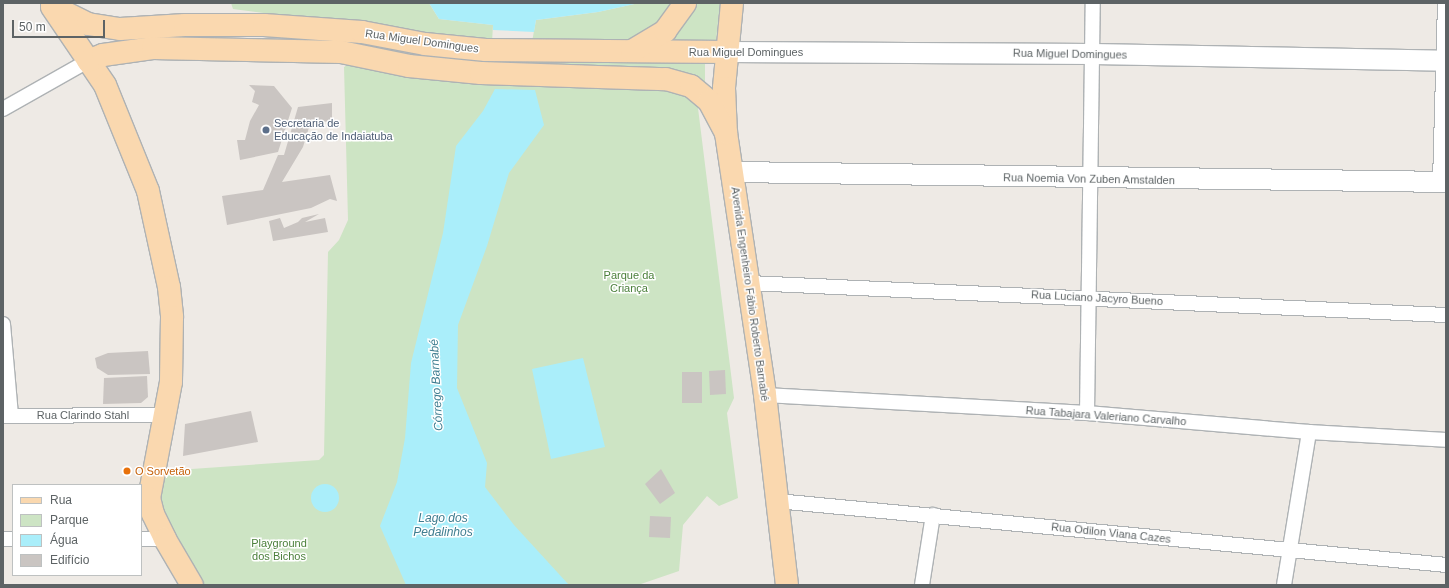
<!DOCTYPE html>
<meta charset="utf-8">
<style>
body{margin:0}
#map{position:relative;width:1449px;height:588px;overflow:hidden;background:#eeeae5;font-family:Helvetica,sans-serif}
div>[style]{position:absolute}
.green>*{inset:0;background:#cde4c4}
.water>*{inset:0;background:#aaeefa}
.round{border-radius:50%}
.building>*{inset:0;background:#cac5c2}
.roads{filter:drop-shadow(1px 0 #aeb2b4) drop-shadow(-1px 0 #aeb2b4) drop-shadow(0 1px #aeb2b4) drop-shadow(0 -1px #aeb2b4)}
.street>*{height:14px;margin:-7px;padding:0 7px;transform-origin:7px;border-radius:7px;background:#fff}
.secondary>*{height:20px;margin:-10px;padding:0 10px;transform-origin:10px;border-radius:10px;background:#fff}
.primary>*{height:22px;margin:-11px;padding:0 11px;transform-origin:11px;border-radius:11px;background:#fad8af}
.dots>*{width:11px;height:11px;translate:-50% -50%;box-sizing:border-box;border:2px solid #fff;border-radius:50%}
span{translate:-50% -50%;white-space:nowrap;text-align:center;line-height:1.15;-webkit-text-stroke:3px #fff;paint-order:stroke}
.street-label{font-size:11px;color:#5d6365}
.service-label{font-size:11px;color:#4e5e75}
.left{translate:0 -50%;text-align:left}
.park-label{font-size:11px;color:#4a7f3a}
.food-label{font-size:11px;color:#c56008}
.water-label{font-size:12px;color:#3f7e91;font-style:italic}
.frame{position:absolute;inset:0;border:4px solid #5d6365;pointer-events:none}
.legend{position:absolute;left:12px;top:484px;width:130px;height:92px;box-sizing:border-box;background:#fff;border:1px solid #bec1c1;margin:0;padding:5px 7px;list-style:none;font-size:12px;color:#5d6365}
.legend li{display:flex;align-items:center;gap:8px;height:20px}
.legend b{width:20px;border:1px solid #bec1c1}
.scale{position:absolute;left:12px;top:20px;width:93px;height:18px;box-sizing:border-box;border:2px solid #5d6365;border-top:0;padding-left:5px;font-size:12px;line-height:14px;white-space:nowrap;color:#5d6365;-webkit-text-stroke:3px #fff;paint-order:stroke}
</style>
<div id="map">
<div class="green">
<div style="clip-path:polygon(231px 3px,429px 3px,439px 19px,493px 25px,492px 42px,233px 9px)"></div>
<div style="clip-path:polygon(639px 3px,674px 3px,651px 33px,637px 42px,532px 42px,536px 20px,598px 12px)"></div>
<div style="clip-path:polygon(692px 3px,720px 3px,716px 41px,667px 42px)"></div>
<div style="clip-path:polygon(367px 42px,705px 61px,705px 86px,434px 63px,352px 44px)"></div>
<div style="clip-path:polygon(353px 61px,672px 86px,697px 100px,734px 398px,727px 413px,738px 498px,719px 506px,707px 496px,683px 525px,679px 571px,638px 585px,205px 585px,170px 529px,159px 503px,163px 471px,319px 460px,324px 455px,328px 252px,339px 240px,348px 220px,344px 67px)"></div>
</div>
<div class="water">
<div style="clip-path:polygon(429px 3px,639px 3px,598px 12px,536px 20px,534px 32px,493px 30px,493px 25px,439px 19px)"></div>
<div style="clip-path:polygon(495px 89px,535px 90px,544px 125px,509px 173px,487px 246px,458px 325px,457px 388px,487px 463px,485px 487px,514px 525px,569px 585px,406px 585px,380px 526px,397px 482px,405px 438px,411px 363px,443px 233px,456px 146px,483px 111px)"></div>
<div style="clip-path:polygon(583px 358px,605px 447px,551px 459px,532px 369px)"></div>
<div class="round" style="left:311px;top:484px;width:28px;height:28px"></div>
</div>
<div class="building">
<div style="clip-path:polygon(249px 85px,274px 86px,292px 108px,278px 152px,240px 160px,237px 140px,245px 140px,250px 121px,259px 105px,252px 102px,255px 91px)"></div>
<div style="clip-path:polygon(332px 103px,332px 122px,311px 121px,303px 147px,282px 182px,330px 175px,337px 201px,330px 199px,311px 208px,227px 225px,222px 196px,263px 190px,278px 155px,284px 155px,298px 107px)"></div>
<div style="clip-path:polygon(319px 214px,305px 222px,325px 218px,328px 232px,273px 241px,269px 221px,280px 218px,284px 228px,298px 222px,302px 218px)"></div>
<div style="clip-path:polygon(148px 351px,150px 374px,108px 375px,97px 368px,95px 358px,108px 353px)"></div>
<div style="clip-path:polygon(725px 370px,726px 394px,710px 395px,709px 371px)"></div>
<div style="clip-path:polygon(682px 372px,702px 372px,702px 403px,682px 403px)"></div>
<div style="clip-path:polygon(147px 376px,148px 397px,141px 403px,103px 404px,104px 378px)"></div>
<div style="clip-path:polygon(251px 411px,258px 442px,183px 456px,185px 424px)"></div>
<div style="clip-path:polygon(661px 469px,675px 493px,660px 504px,645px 484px)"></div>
<div style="clip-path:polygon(650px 516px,671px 517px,670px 538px,649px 537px)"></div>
</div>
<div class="roads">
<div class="street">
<div style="left:3px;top:109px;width:98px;rotate:-29.5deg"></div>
<div style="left:1440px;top:182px;width:179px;rotate:-88.4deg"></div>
<div style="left:749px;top:283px;width:698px;rotate:2.63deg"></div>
<div style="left:3px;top:324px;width:92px;rotate:85deg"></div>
<div style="left:765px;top:395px;width:323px;rotate:3.2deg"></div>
<div style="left:1087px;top:413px;width:223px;rotate:4.9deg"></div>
<div style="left:1309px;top:432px;width:137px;rotate:3.3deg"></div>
<div style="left:1087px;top:413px;width:410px;rotate:-89.2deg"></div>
<div style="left:3px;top:416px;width:160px;rotate:-0.4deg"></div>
<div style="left:777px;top:501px;width:672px;rotate:5.46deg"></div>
<div style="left:3px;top:539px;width:10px"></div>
<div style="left:141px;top:539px;width:24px"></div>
<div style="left:922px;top:585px;width:71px;rotate:-81.1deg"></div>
<div style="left:1284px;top:585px;width:155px;rotate:-80.7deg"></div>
</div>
<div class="secondary">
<div style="left:727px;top:52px;width:366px;rotate:0.3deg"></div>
<div style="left:1093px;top:54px;width:353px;rotate:1.1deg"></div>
<div style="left:733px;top:172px;width:713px;rotate:0.8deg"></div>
</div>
<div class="primary">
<div style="left:732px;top:3px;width:85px;rotate:95.4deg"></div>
<div style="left:724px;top:88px;width:45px;rotate:87.5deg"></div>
<div style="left:726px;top:133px;width:265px;rotate:81.5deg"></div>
<div style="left:765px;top:395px;width:191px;rotate:83.4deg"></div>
<div style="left:52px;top:6px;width:40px;rotate:26.6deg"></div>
<div style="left:88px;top:24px;width:32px;rotate:9deg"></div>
<div style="left:120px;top:29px;width:65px;rotate:-3.5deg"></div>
<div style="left:185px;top:25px;width:79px"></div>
<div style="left:264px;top:25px;width:98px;rotate:4.1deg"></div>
<div style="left:362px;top:32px;width:64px;rotate:10.8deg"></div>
<div style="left:425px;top:44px;width:61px;rotate:5.6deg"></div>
<div style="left:486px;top:50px;width:241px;rotate:0.5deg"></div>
<div style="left:52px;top:7px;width:94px;rotate:55.8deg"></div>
<div style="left:105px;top:85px;width:114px;rotate:67.9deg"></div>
<div style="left:148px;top:191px;width:98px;rotate:77.7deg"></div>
<div style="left:169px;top:287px;width:30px;rotate:84deg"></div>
<div style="left:172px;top:317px;width:65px;rotate:90.9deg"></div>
<div style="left:171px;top:382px;width:118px;rotate:100.7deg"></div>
<div style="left:149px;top:498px;width:16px;rotate:76deg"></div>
<div style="left:153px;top:514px;width:28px;rotate:64deg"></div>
<div style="left:165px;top:539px;width:53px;rotate:59.6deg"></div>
<div style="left:632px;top:51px;width:39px;rotate:-31deg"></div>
<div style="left:665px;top:31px;width:34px;rotate:-54deg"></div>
<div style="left:88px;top:61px;width:16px;rotate:-22deg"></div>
<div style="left:103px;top:55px;width:50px;rotate:-8deg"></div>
<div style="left:153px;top:48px;width:188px;rotate:1.2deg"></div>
<div style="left:341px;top:52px;width:69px;rotate:11.6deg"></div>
<div style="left:409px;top:66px;width:72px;rotate:5.6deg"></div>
<div style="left:481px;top:73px;width:185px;rotate:1.9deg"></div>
<div style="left:666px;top:79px;width:26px;rotate:16deg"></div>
<div style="left:691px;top:86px;width:23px;rotate:40deg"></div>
<div style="left:709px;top:101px;width:36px;rotate:62deg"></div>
</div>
</div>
<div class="dots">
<div style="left:266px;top:130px;background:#5c6f8a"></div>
<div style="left:127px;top:471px;background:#e8710a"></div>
</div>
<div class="street-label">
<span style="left:422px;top:41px;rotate:8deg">Rua Miguel Domingues</span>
<span style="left:746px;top:52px">Rua Miguel Domingues</span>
<span style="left:1070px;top:54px;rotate:1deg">Rua Miguel Domingues</span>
<span style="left:1089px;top:179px;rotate:1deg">Rua Noemia Von Zuben Amstalden</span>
<span style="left:750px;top:294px;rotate:82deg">Avenida Engenheiro Fábio Roberto Barnabé</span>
<span style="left:1097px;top:298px;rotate:3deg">Rua Luciano Jacyro Bueno</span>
<span style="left:83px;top:415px">Rua Clarindo Stahl</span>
<span style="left:1106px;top:416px;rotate:4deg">Rua Tabajara Valeriano Carvalho</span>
<span style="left:1111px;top:533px;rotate:6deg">Rua Odilon Viana Cazes</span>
</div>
<div class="service-label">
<span class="left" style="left:274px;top:130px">Secretaria de<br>Educação de Indaiatuba</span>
</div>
<div class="park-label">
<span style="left:629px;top:282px">Parque da<br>Criança</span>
<span style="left:279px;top:550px">Playground<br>dos Bichos</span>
</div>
<div class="food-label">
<span class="left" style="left:135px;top:471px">O Sorvetão</span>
</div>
<div class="water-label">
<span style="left:437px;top:385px;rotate:-93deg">Córrego Barnabé</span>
<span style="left:443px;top:526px">Lago dos<br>Pedalinhos</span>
</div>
<div class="frame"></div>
<ul class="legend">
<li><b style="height:5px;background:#fad8af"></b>Rua</li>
<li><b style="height:11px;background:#cde4c4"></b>Parque</li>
<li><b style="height:11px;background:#aaeefa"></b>Água</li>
<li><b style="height:11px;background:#cac5c2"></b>Edifício</li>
</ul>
<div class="scale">50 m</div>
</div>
